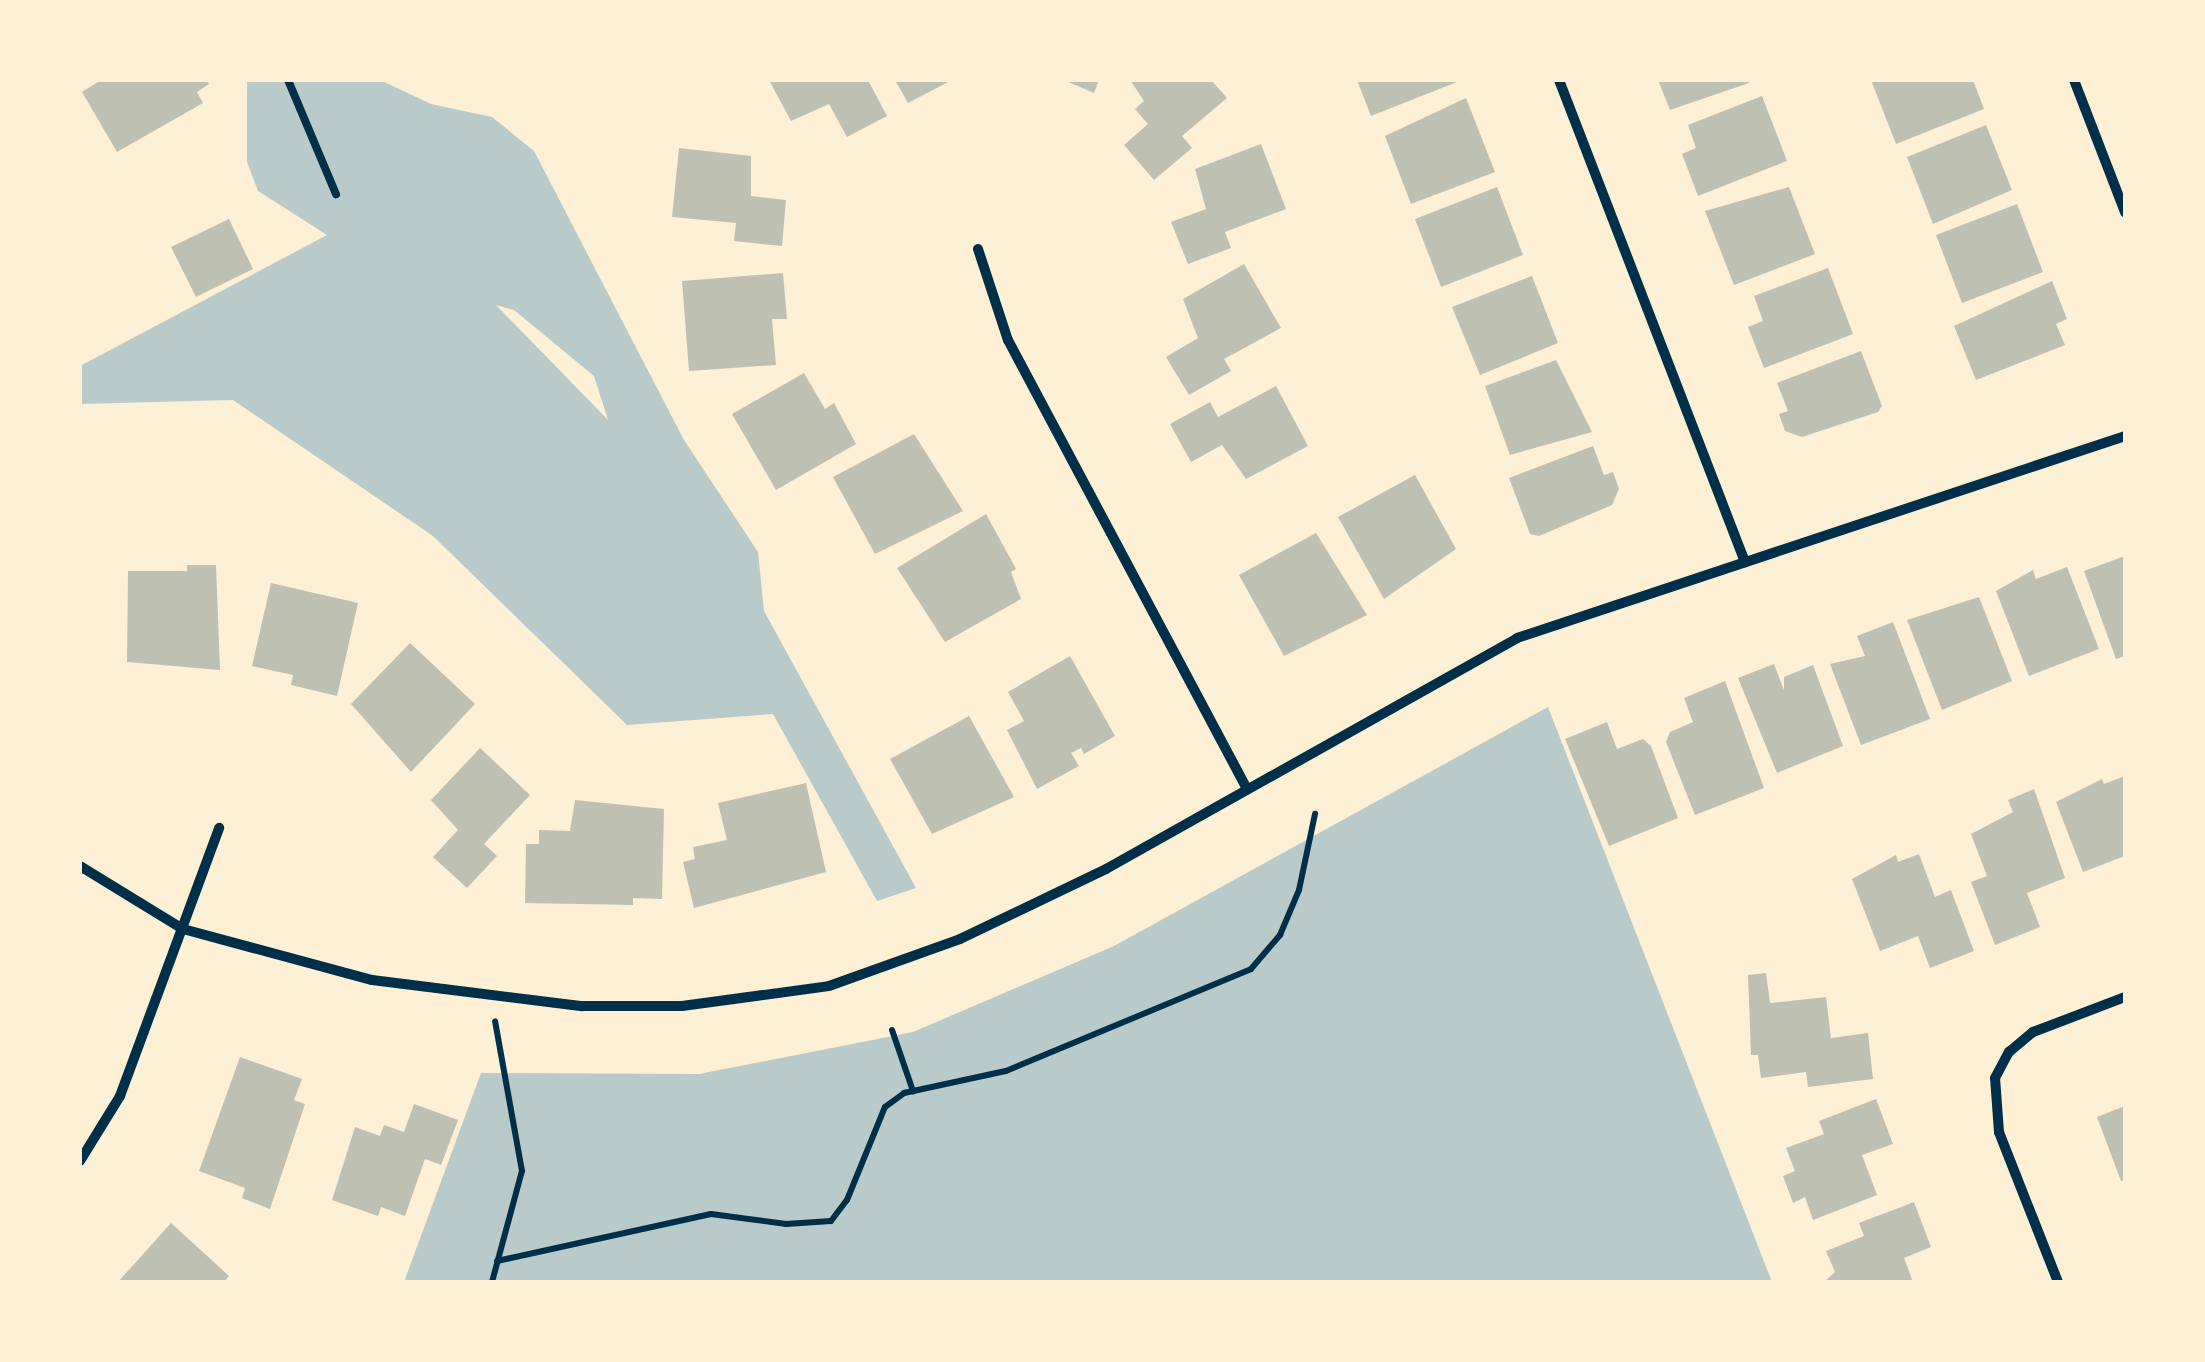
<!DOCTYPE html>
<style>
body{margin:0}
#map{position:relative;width:2205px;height:1362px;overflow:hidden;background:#fdf0d5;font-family:Raleway,sans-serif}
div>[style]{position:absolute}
.green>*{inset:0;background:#b9caca}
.building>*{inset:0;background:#bec0b2}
.path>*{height:6px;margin:-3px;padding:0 3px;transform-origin:3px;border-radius:3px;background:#003049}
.service>*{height:8px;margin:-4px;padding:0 4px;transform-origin:4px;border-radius:4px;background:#003049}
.minor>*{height:10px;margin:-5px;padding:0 5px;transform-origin:5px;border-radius:5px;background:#003049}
span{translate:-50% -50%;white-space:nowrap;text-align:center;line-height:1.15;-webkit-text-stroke:9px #fdf0d5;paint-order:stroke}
.frame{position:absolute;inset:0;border:82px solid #fdf0d5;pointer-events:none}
</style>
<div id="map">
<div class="green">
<div style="clip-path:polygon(evenodd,247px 80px,380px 80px,431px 104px,492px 117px,534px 151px,684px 440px,758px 552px,764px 611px,916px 888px,877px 901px,773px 714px,627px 725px,433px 536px,233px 400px,80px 404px,80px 366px,327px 235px,258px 191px,247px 162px,247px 80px,496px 305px,514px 310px,594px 376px,608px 420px,496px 305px)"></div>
<div style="clip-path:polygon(1548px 707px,1772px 1282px,404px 1282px,481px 1073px,699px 1074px,913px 1032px,1114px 946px)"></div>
</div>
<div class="building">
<div style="clip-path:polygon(101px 80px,207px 80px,209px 84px,197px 92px,203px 103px,117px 152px,82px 92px)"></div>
<div style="clip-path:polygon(769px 80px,868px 80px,887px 116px,847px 137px,829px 104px,791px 121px)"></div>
<div style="clip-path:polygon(895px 80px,952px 80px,908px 103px)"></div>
<div style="clip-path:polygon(1064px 80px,1099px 80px,1094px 93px)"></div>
<div style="clip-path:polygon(1130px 80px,1211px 80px,1227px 98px,1182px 136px,1192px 148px,1154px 180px,1124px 145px,1148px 124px,1135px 109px,1144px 101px)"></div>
<div style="clip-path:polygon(1357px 80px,1462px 80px,1371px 116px)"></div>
<div style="clip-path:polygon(1658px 80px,1748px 80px,1749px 83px,1670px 110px)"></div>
<div style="clip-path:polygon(1871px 80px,1973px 80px,1984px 109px,1896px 144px)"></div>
<div style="clip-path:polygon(1762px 96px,1787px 161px,1698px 196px,1682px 154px,1696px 148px,1688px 125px)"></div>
<div style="clip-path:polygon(1466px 98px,1495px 172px,1411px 204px,1385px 136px)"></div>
<div style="clip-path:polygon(1986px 125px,2012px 190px,1933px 224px,1907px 157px)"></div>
<div style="clip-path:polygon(1261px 144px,1286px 209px,1225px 232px,1231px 248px,1188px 264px,1171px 222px,1206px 209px,1195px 169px)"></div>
<div style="clip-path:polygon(679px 148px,751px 156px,751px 196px,786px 200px,782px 246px,734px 241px,736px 223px,672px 217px)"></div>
<div style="clip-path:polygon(1497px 187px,1523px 255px,1441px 287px,1415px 219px)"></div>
<div style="clip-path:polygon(1789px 187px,1815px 254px,1734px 285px,1705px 211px)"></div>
<div style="clip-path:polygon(2017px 204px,2043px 272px,1962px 303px,1936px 235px)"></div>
<div style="clip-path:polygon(229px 219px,253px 269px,196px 297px,171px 247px)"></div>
<div style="clip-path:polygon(1244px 264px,1281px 328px,1224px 359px,1231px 371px,1189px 395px,1166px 357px,1198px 338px,1183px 299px)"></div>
<div style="clip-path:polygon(1828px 268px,1853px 334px,1764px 368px,1748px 327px,1763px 321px,1754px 296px)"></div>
<div style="clip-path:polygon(783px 273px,787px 319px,772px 319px,776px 365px,689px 371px,682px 281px)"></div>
<div style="clip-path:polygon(1532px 276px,1558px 343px,1480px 375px,1452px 307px)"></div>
<div style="clip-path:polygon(2052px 281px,2067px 319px,2056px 324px,2065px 345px,1976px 380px,1954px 326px)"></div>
<div style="clip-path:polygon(1861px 351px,1882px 406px,1878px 412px,1802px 437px,1785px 431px,1779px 414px,1788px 411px,1777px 383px)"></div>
<div style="clip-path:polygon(1556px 360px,1592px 432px,1510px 455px,1485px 386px)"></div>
<div style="clip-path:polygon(804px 373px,825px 409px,834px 403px,856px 444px,776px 490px,732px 414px)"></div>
<div style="clip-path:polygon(1276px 386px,1308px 446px,1246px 479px,1222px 445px,1191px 462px,1170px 424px,1210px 402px,1218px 417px)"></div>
<div style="clip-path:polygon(914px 434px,963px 511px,875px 554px,833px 477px)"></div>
<div style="clip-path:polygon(1593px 446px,1604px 475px,1613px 472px,1619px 489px,1612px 505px,1539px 536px,1530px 534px,1509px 478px)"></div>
<div style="clip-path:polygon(1415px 475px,1456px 549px,1384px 599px,1338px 517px)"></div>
<div style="clip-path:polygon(986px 514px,1016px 569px,1011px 572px,1021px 599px,945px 642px,897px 568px)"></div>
<div style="clip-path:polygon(1316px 533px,1367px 615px,1284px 656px,1239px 575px)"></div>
<div style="clip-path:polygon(2125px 556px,2125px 656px,2116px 659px,2084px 571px)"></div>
<div style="clip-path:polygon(187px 565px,216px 565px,220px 670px,127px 662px,128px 571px,187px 571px)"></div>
<div style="clip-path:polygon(2067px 567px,2099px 649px,2029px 676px,1996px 591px,2033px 570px,2036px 579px)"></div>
<div style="clip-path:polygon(271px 583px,358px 603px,337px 696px,291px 685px,293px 675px,252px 666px)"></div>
<div style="clip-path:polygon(1979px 597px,2012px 681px,1942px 710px,1907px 620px)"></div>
<div style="clip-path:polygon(1893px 622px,1930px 719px,1861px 745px,1830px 664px,1865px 656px,1857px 636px)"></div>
<div style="clip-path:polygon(410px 643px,475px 704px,411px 772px,351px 704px)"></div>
<div style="clip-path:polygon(1070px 656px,1115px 736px,1084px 754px,1081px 748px,1071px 753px,1079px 766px,1037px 789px,1007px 730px,1024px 721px,1008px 692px)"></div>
<div style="clip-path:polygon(1774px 664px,1784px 690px,1784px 677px,1813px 665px,1843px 746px,1777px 773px,1738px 678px)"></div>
<div style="clip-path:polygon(1725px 681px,1764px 788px,1695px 815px,1666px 742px,1670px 732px,1693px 722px,1684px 698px)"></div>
<div style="clip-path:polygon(969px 716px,1014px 797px,932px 834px,890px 759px)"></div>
<div style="clip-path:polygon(1607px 722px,1617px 749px,1643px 739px,1651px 746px,1678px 818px,1609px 846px,1565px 739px)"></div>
<div style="clip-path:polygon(480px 748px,530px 795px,484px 844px,497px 856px,467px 888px,433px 857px,458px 830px,431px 800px)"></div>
<div style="clip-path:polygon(2125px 776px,2125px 856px,2083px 872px,2056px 802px,2102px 779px,2104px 784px)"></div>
<div style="clip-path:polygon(806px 783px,826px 872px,694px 908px,683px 862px,695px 859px,693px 847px,727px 840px,718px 803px)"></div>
<div style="clip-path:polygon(2034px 789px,2065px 878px,2027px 893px,2040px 927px,1995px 945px,1971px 882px,1987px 876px,1971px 834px,2013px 812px,2008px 800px)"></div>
<div style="clip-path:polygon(575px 800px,664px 809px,662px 899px,633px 898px,633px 905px,525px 903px,526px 844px,539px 844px,539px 830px,570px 831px)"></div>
<div style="clip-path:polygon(1919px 854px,1935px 897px,1951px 890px,1974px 951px,1930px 968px,1918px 936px,1880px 951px,1852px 879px,1896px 855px,1898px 862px)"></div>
<div style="clip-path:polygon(1766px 973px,1770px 1003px,1826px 997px,1831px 1038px,1868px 1033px,1873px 1079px,1808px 1087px,1806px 1072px,1761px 1078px,1758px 1055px,1751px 1055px,1748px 975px)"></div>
<div style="clip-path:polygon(240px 1057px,302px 1079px,294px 1100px,305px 1104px,270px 1209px,242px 1198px,245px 1188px,199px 1171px)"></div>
<div style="clip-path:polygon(1876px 1099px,1893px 1144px,1862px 1155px,1877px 1195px,1813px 1220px,1805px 1197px,1793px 1203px,1783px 1176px,1795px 1171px,1786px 1148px,1824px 1134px,1819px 1121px)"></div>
<div style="clip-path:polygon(414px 1104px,458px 1120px,441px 1165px,425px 1159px,405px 1216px,381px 1207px,378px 1216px,332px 1200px,355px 1127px,380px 1136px,384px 1125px,404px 1132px)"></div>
<div style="clip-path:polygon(2125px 1106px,2125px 1180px,2121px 1181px,2097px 1117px)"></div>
<div style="clip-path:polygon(1914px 1202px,1931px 1247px,1904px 1258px,1913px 1282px,1824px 1282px,1835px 1272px,1826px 1251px,1864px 1236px,1859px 1223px)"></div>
<div style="clip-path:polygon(171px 1223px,229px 1276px,224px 1282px,118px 1282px)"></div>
</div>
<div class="path">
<div style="left:892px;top:1030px;width:65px;rotate:71deg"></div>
<div style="left:497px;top:1261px;width:219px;rotate:-12.4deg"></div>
<div style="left:711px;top:1214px;width:76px;rotate:7.6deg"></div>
<div style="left:786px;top:1224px;width:45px;rotate:-3.8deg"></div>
<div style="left:831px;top:1221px;width:26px;rotate:-53deg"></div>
<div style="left:847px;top:1200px;width:100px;rotate:-67.8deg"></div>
<div style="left:885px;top:1107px;width:24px;rotate:-36deg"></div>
<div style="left:904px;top:1093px;width:104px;rotate:-12.2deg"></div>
<div style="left:1006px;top:1071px;width:265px;rotate:-22.6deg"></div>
<div style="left:1251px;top:969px;width:45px;rotate:-49.5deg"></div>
<div style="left:1280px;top:935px;width:49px;rotate:-67.1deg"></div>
<div style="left:1299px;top:890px;width:78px;rotate:-78.1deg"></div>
<div style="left:492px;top:1282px;width:115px;rotate:-74.9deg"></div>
<div style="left:522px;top:1171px;width:152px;rotate:-100.2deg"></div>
</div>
<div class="service">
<div style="left:288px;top:80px;width:124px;rotate:67.2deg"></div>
</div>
<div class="minor">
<div style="left:1559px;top:80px;width:517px;rotate:68.9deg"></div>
<div style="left:2074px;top:80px;width:142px;rotate:68.9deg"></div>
<div style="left:978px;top:249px;width:96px;rotate:71.8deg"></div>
<div style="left:1008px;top:340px;width:509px;rotate:61.97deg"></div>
<div style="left:80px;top:866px;width:121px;rotate:31.5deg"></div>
<div style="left:183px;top:929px;width:196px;rotate:15.1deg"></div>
<div style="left:372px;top:980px;width:212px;rotate:7.1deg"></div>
<div style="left:582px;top:1006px;width:100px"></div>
<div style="left:682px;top:1006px;width:148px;rotate:-7.7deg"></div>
<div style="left:829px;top:986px;width:139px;rotate:-19.7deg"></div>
<div style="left:960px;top:939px;width:162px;rotate:-25.6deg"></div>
<div style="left:1106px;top:869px;width:471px;rotate:-29.3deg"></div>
<div style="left:1517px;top:638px;width:641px;rotate:-18.38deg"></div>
<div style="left:80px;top:1161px;width:76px;rotate:-58.4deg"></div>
<div style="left:120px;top:1096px;width:286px;rotate:-69.7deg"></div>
<div style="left:2058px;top:1282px;width:161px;rotate:-111.5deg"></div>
<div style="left:1999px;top:1132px;width:54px;rotate:-94.2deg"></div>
<div style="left:1995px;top:1078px;width:30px;rotate:-62deg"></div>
<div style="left:2009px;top:1052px;width:31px;rotate:-40deg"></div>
<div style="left:2033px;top:1032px;width:98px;rotate:-20.8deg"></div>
</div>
<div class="frame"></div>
</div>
